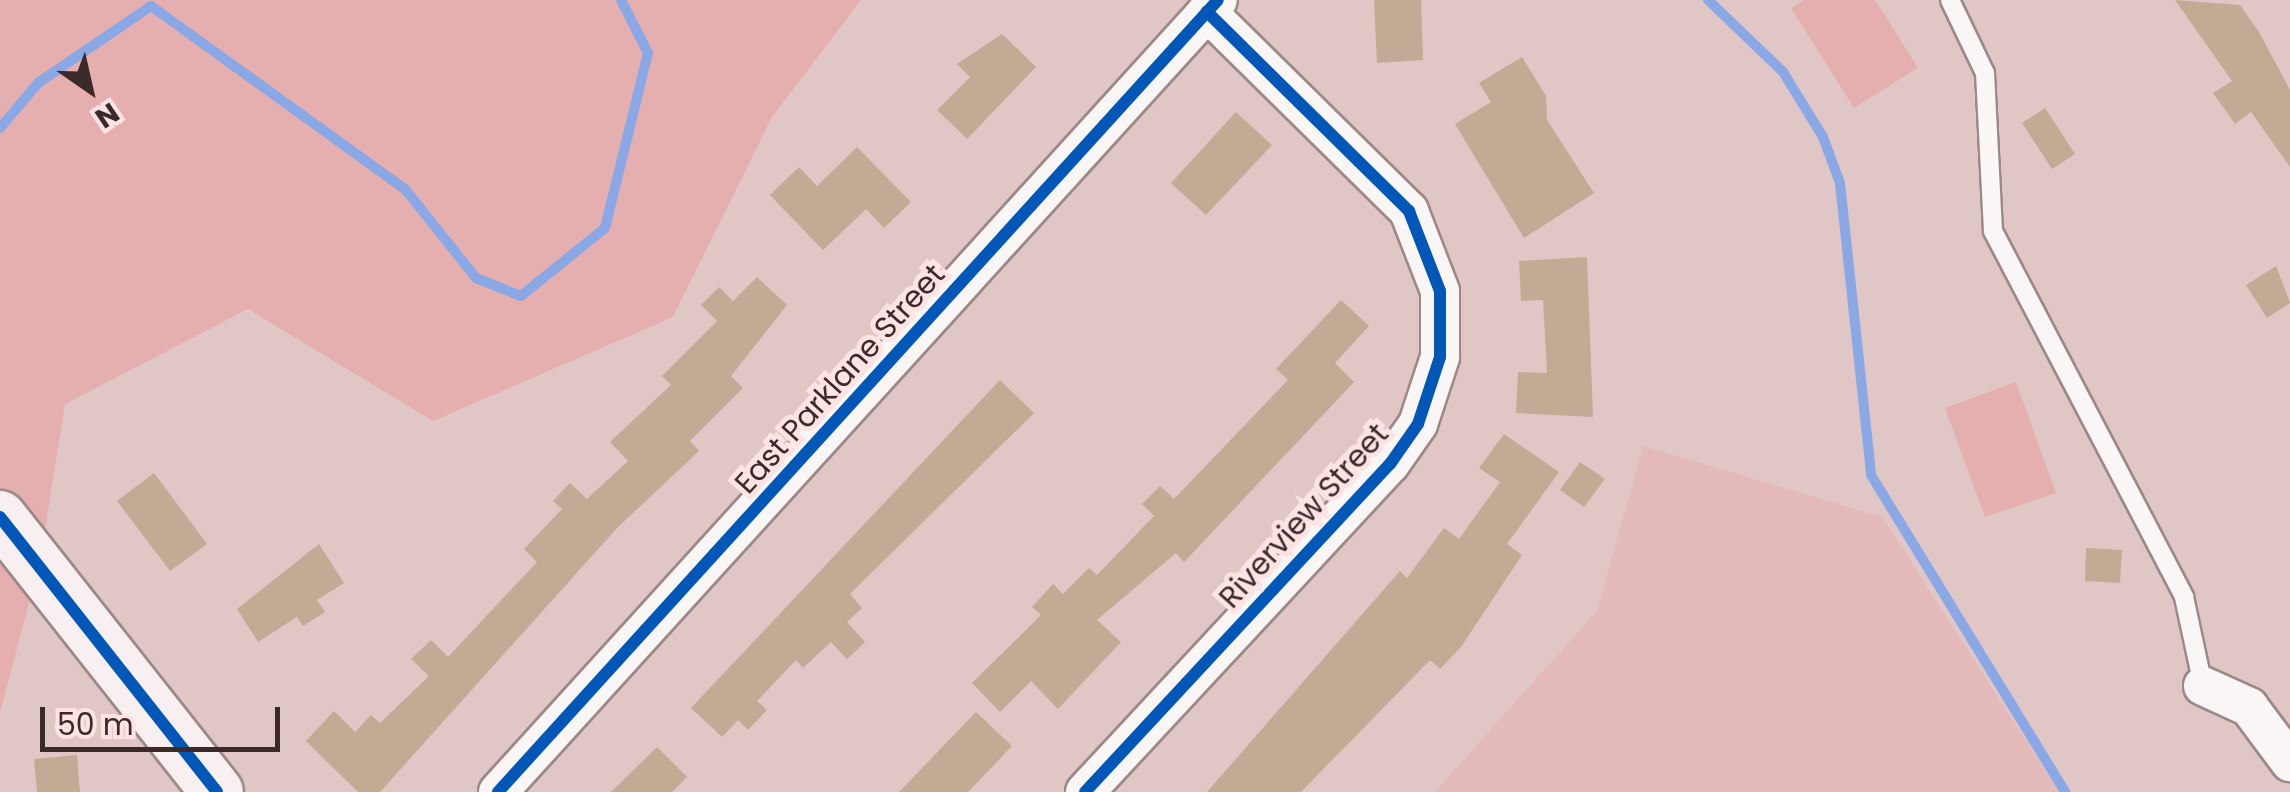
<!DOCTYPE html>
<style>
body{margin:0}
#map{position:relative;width:2290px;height:792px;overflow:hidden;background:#e1c6c6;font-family:Poppins,sans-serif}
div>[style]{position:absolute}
.built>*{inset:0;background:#e4b9b9}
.green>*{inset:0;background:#e5afaf}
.stream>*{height:10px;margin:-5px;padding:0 5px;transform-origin:5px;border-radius:5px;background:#8aa8e5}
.building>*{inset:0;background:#c2aa94}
.roads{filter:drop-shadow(2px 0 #9c8888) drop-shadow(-2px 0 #9c8888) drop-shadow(0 2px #9c8888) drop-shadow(0 -2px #9c8888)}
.lane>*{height:18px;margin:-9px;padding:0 9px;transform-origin:9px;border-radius:9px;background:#faf6f6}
.street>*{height:38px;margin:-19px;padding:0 19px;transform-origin:19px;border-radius:19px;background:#faf6f6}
.secondary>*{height:52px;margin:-26px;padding:0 26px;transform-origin:26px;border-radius:26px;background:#f7eff0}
.cycleway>*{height:12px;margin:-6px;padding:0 6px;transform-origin:6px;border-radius:6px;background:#0057b8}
span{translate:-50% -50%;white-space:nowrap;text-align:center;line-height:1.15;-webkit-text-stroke:10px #fde3e3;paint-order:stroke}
.street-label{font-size:30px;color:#3c2929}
.north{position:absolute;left:40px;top:40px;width:100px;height:100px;-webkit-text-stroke:8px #fde3e3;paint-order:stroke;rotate:146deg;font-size:28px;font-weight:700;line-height:40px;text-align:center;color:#3c2929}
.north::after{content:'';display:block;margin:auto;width:35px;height:45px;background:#3c2929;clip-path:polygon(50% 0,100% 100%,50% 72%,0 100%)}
.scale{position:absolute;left:40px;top:707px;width:240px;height:45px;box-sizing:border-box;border:5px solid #3c2929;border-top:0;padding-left:12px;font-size:30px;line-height:35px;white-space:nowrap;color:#3c2929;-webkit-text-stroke:8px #fde3e3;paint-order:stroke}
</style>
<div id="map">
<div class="built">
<div style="clip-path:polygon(1643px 446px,1882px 517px,2059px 792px,1435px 792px,1597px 611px)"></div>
</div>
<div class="green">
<div style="clip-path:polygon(0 0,861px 0,772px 117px,673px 317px,433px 421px,248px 309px,65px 404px,40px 561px,0 713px)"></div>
<div style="clip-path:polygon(1804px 0,1875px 0,1918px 68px,1854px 108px,1791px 8px)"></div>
<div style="clip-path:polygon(2016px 382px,2056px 493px,1985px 517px,1945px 408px)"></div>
</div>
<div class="stream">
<div style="left:1708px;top:0;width:104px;rotate:43.8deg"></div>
<div style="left:1783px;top:72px;width:76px;rotate:58.4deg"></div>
<div style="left:1823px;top:137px;width:49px;rotate:69.7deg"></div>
<div style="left:1840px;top:183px;width:294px;rotate:83.9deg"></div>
<div style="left:1871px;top:475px;width:372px;rotate:58.5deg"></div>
<div style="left:0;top:128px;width:59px;rotate:-49.8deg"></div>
<div style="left:38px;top:83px;width:137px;rotate:-34.3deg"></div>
<div style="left:151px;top:6px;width:313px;rotate:35.8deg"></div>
<div style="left:405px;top:189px;width:114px;rotate:51.4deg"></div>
<div style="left:476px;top:278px;width:48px;rotate:21.8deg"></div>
<div style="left:521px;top:296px;width:108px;rotate:-39deg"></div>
<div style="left:605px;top:228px;width:180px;rotate:-76.2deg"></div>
<div style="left:648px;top:53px;width:59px;rotate:-117deg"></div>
</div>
<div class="building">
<div style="clip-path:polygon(1374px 0,1421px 0,1423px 60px,1377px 63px)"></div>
<div style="clip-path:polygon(2175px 0,2240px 5px,2259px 32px,2290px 90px,2290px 167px,2251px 112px,2235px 124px,2213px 93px,2232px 81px)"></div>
<div style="clip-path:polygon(1002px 34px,1036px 67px,967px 139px,937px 110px,970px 77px,957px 64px)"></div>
<div style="clip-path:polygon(1522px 57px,1546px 96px,1547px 120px,1594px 193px,1524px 238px,1455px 124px,1491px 102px,1479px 83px)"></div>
<div style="clip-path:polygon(2045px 108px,2075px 154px,2052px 169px,2022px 123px)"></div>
<div style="clip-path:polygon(1236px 112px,1272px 145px,1206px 215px,1171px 183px)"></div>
<div style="clip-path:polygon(857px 147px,911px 202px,884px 228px,866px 209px,823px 250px,770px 195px,799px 167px,817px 186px)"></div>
<div style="clip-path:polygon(1587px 257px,1593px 417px,1516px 413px,1518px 372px,1547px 373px,1543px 300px,1521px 301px,1519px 261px)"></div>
<div style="clip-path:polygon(2276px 266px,2290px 303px,2267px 318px,2246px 285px)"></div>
<div style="clip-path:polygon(757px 277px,787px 305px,731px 376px,743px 388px,690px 441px,699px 451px,617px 528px,380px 792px,358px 792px,306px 741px,334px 711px,355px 732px,371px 715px,380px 723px,429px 676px,411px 659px,431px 640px,448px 657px,537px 562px,524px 549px,562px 509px,553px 501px,570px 483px,587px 499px,628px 461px,610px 442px,671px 385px,662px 376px,717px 321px,701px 305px,719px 287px,733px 301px)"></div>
<div style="clip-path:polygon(1341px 300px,1369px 326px,1335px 363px,1354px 382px,1184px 562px,1176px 553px,1097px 620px,1121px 642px,1058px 709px,1031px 681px,1000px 712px,972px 683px,1041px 615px,1032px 607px,1053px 584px,1063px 594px,1089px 568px,1097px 575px,1154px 516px,1142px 504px,1160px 486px,1174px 499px,1288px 380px,1276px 369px)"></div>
<div style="clip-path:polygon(1000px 380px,1034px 413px,850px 594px,862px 608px,847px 622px,865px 642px,847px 659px,831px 642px,803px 668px,796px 660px,757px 701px,767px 710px,748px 730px,738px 720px,722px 737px,691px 708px)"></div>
<div style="clip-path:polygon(1504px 434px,1559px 472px,1507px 544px,1522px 555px,1461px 647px,1440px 669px,1430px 660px,1301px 792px,1207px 792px,1400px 571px,1407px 578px,1444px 528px,1459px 539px,1500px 482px,1479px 468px)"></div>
<div style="clip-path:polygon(1580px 462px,1605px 479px,1584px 507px,1560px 490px)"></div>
<div style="clip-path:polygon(154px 473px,207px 544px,170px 571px,117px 501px)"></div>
<div style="clip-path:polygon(319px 544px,344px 583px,317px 600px,325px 612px,303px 626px,297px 617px,258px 642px,237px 609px)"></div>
<div style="clip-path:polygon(2086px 548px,2122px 550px,2120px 583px,2085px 581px)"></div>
<div style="clip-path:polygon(976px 712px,1012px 746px,968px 792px,899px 792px)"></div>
<div style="clip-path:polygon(657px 747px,687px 777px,672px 792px,611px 792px)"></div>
<div style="clip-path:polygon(77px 755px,80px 792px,37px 792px,34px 759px)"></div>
</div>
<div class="roads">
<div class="lane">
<div style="left:1950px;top:0;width:81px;rotate:64.4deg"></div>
<div style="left:1985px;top:73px;width:158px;rotate:87.1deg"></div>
<div style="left:1993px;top:231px;width:413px;rotate:62.4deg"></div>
<div style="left:2184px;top:597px;width:91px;rotate:77.9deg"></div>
</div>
<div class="street">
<div style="left:2203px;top:686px;width:51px;rotate:24.5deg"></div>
<div style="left:2249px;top:707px;width:69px;rotate:53.3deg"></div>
<div style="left:498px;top:792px;width:1070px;rotate:-47.73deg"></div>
<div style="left:1085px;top:792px;width:448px;rotate:-47.1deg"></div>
<div style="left:1390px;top:464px;width:49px;rotate:-55deg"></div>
<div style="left:1418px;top:424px;width:71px;rotate:-71.8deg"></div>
<div style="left:1440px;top:357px;width:66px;rotate:-90deg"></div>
<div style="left:1440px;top:291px;width:86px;rotate:-111.2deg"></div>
<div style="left:1409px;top:211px;width:284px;rotate:-135.4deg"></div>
</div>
<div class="secondary">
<div style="left:0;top:517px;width:350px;rotate:51.7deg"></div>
</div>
</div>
<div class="cycleway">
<div style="left:0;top:517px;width:350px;rotate:51.7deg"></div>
<div style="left:498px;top:792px;width:1070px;rotate:-47.73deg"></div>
<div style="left:1085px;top:792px;width:448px;rotate:-47.1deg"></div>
<div style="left:1390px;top:464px;width:49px;rotate:-55deg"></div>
<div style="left:1418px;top:424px;width:71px;rotate:-71.8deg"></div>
<div style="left:1440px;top:357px;width:66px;rotate:-90deg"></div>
<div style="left:1440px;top:291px;width:86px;rotate:-111.2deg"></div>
<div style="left:1409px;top:211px;width:284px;rotate:-135.4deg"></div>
</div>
<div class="street-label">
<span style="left:840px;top:379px;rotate:-48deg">East Parklane Street</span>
<span style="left:1304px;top:516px;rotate:-48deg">Riverview Street</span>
</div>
<div class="north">N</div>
<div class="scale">50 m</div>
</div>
